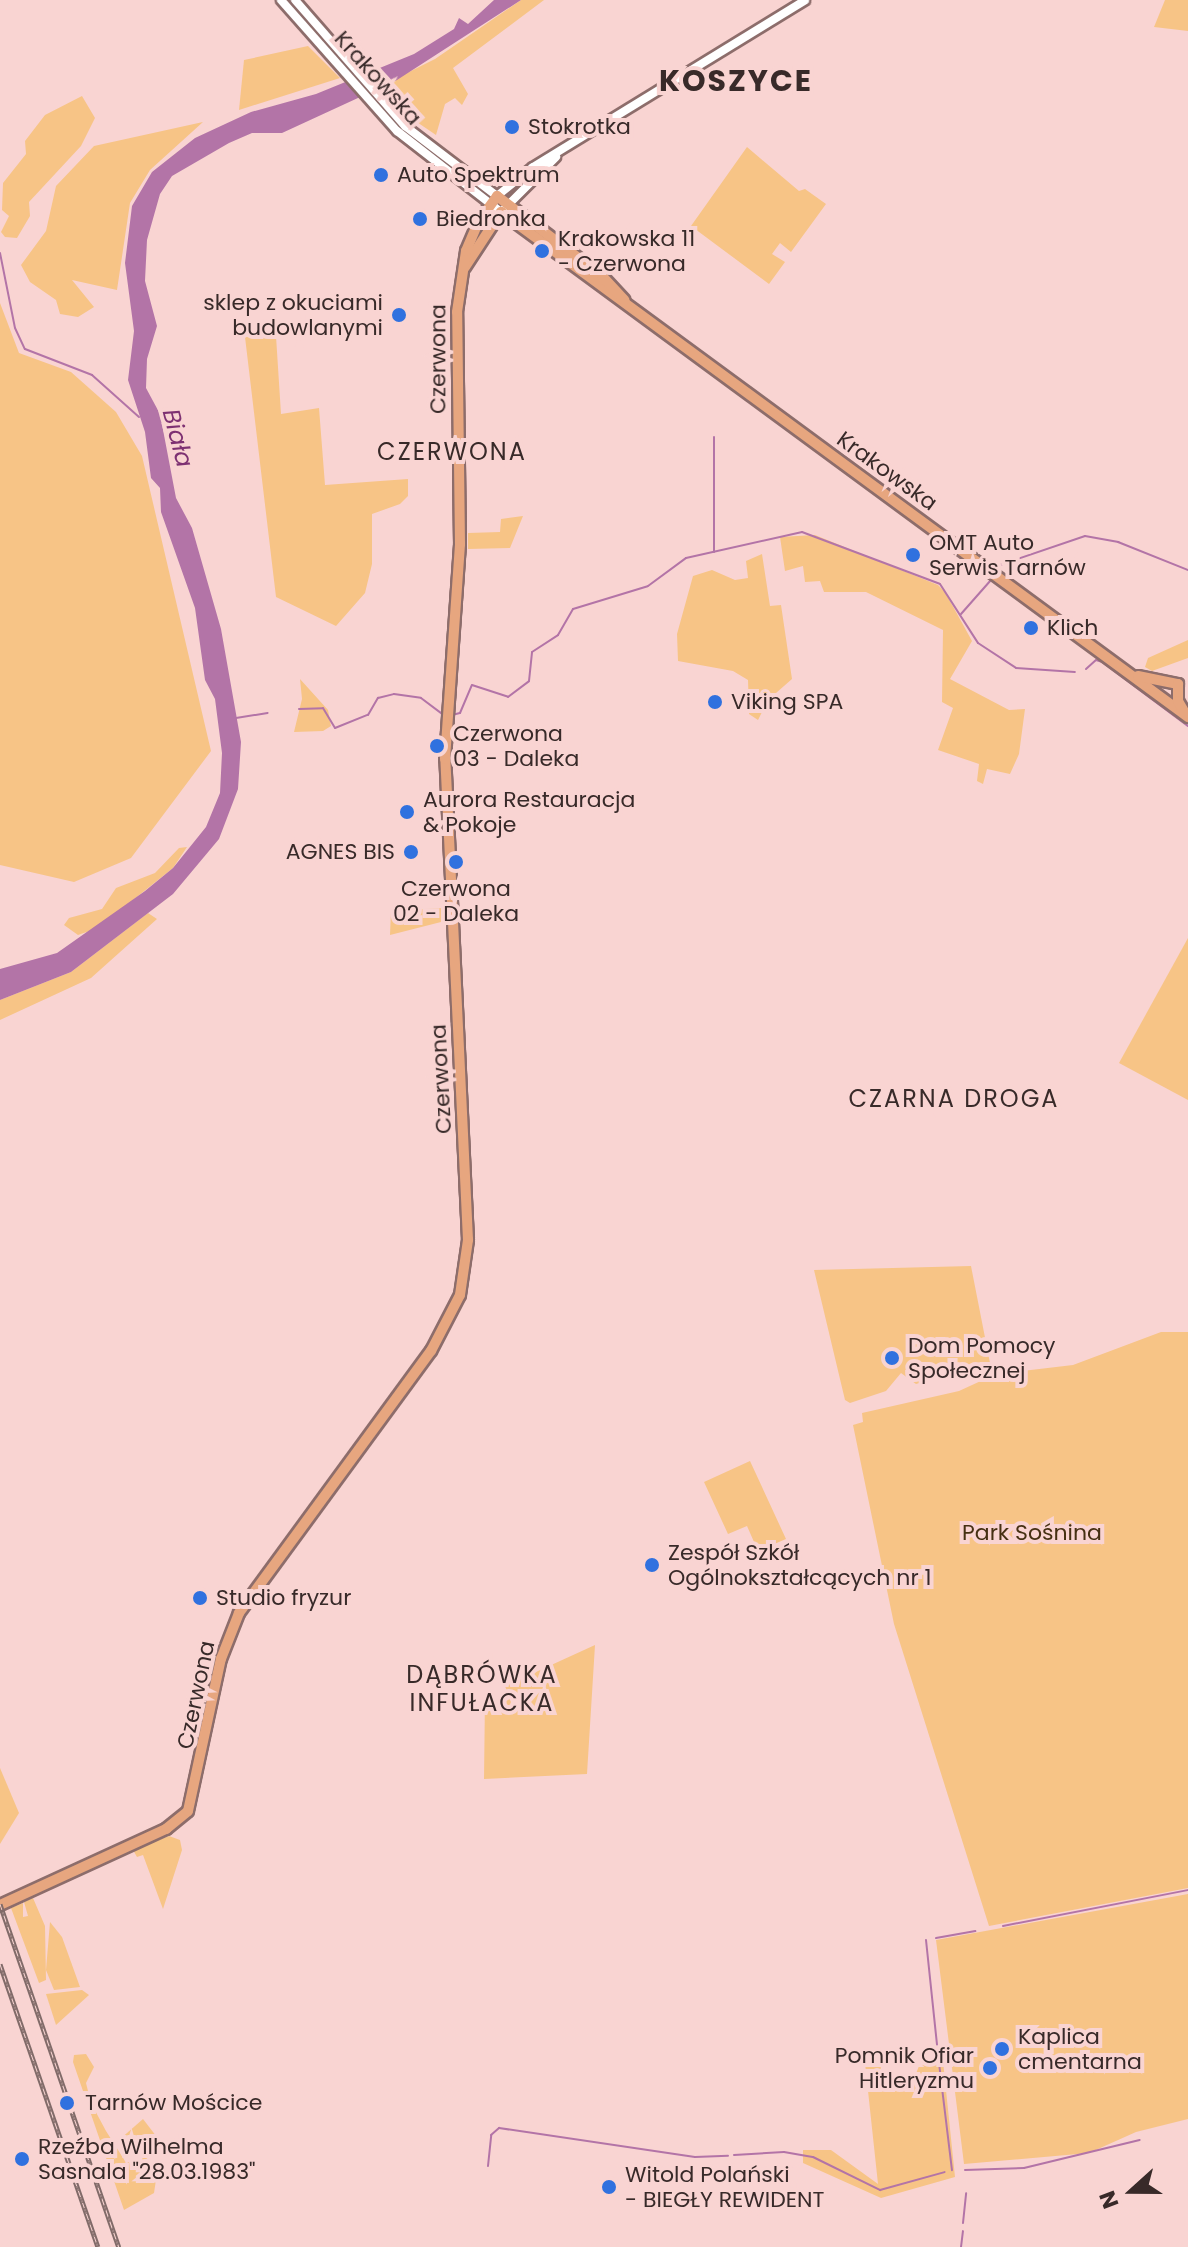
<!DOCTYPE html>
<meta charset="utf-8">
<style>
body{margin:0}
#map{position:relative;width:1188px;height:2247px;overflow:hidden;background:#f9d4d2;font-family:Poppins,sans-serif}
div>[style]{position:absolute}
.green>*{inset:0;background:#f7c486}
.water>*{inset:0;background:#b374a7}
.stream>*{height:2px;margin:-1px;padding:0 1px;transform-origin:1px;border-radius:1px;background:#b374a7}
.roads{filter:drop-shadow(2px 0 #8d6d6b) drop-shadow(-2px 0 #8d6d6b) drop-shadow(0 2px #8d6d6b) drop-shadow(0 -2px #8d6d6b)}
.minor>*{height:8px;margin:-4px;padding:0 4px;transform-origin:4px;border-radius:4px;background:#fff}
.major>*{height:10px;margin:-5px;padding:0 5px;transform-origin:5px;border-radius:5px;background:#e7a67f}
.rail>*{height:5px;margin-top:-2.5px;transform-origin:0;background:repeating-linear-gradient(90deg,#f9d4d2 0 6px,#816b69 0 12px);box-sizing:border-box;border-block:2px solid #816b69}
.dots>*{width:22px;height:22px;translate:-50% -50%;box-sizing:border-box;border:4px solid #f9d4d2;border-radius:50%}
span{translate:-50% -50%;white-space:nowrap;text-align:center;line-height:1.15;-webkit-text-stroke:8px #f9d4d2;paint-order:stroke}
.street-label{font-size:22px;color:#382a29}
.poi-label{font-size:22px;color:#382a29}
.left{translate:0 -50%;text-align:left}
.right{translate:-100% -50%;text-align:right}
.park-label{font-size:22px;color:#463013}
.water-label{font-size:24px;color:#7e3172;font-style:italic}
.neighbourhood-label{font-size:24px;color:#382a29;letter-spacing:2px}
.district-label{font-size:30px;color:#382a29;font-weight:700;letter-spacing:2px}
.north{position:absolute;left:1092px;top:2151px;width:80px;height:80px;-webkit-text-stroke:6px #f9d4d2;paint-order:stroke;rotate:249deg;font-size:22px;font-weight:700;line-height:32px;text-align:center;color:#382a29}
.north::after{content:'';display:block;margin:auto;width:28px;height:36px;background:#382a29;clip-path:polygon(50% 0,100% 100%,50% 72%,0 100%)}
</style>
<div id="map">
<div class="green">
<div style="clip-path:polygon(521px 0,544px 0,453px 68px,468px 94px,462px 105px,455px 98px,445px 104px,436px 135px,408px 116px,381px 86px,435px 59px)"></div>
<div style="clip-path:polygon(1165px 0,1188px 0,1188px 31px,1154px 27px)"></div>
<div style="clip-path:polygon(308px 46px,340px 78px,239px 110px,244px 60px)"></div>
<div style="clip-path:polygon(82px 96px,95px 118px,81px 146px,29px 202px,30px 216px,17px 238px,5px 237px,1px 232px,9px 216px,2px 210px,3px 183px,26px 154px,25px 141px,45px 115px)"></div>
<div style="clip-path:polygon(203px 122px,150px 170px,130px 203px,117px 290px,72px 280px,94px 307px,78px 317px,60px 314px,56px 300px,30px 282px,21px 265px,46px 231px,56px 186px,94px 146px)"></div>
<div style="clip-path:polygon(747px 147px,799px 191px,805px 189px,826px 204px,791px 252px,780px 243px,772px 254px,785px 262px,769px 284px,691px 226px)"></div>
<div style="clip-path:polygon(0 303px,19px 353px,71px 372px,116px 412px,142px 456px,211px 751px,131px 858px,74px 882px,0 865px)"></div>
<div style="clip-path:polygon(276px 336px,281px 414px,319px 408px,325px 485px,408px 479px,408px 496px,400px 504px,372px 514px,372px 564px,365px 593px,336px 626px,276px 597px,245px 337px)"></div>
<div style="clip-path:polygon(523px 516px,510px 548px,468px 549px,468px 533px,500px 532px,501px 519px)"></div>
<div style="clip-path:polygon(815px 535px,938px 585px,945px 592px,972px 641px,950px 679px,1009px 710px,1025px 709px,1019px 754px,1010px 774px,987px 769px,983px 784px,977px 781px,979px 764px,938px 750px,953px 708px,942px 702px,943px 630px,866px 592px,824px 592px,820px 581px,805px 582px,803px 566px,785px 571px,780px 537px)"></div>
<div style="clip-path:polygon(762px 554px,770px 606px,781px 605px,792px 679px,768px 700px,758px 720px,749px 714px,748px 680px,733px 671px,678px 661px,677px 634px,693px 576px,712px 570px,735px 580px,748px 578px,746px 561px)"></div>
<div style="clip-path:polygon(1188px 640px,1188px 658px,1152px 671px,1145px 667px,1148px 658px)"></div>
<div style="clip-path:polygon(300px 679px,328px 710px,331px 726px,323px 731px,294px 732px,302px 699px)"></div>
<div style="clip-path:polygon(187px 847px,173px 868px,98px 928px,78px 935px,64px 925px,69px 918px,102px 909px,116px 888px,155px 873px,179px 848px)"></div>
<div style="clip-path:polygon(442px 908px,441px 922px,390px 935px,391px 911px)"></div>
<div style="clip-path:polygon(148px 913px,157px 919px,91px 978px,0 1020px,0 1000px,71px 972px)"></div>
<div style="clip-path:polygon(1188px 938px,1188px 1100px,1119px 1063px)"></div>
<div style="clip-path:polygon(971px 1266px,990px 1363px,916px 1384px,901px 1373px,886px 1391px,850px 1403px,845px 1400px,814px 1270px)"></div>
<div style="clip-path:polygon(1161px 1332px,1188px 1332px,1188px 1888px,989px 1926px,894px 1624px,853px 1425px,863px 1422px,862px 1413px,959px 1391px,996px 1374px,1073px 1365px)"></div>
<div style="clip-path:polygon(750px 1461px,786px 1539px,758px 1551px,747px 1526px,728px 1534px,704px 1482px)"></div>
<div style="clip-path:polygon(595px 1645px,587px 1774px,484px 1779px,485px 1697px,492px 1708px,510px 1699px,505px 1686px)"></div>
<div style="clip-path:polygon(0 1768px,19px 1813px,0 1844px)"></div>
<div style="clip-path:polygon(169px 1836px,180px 1840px,182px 1850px,163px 1909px,143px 1855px,137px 1857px,133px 1850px)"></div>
<div style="clip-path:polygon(1188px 1894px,1188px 2119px,1136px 2132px,1089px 2153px,964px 2164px,936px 1940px)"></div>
<div style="clip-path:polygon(33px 1898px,45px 1926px,46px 1980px,39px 1983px,11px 1908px,23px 1903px,23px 1917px,28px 1916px,24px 1902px)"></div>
<div style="clip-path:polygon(50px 1922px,62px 1937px,80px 1987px,54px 1990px,46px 1970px)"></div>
<div style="clip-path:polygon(82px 1990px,89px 1995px,56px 2025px,46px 1994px)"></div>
<div style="clip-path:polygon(86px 2054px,94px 2067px,86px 2083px,91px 2103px,106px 2131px,125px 2161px,157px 2173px,154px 2193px,124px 2210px,73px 2062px,74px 2055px)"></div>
<div style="clip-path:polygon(933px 2061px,943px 2061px,955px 2177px,881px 2198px,803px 2163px,803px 2150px,831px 2150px,878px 2184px,865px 2063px,881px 2065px,879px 2088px,896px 2091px,915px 2076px,919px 2066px)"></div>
<div style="clip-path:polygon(143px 2119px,163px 2145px,139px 2165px,119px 2140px)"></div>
</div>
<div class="water">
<div style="clip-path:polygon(494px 0,521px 0,397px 80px,282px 133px,252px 133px,229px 143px,172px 176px,160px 194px,147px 240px,145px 281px,157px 326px,147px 359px,146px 388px,160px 414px,176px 498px,192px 528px,221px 629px,241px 742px,238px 789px,219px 839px,173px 894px,71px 972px,0 1000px,0 969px,57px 953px,145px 891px,173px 868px,206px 827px,220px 793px,222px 753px,215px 699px,205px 680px,195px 608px,161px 512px,160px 488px,151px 478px,145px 432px,128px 380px,134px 331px,125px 263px,132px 206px,152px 172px,195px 138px,251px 112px,316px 94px,414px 54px,454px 29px,459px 18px,468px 24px)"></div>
</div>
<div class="stream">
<div style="left:0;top:253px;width:76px;rotate:78.7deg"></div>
<div style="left:15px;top:328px;width:23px;rotate:65deg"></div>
<div style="left:25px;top:349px;width:72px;rotate:21.2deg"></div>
<div style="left:92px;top:375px;width:63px;rotate:41.8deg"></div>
<div style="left:714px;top:437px;width:115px;rotate:90deg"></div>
<div style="left:997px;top:566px;width:93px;rotate:-18.8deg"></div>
<div style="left:1085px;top:536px;width:34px;rotate:10deg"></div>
<div style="left:1118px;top:542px;width:75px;rotate:21.8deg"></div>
<div style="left:961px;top:614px;width:45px;rotate:-48.6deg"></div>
<div style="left:1086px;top:669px;width:13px;rotate:-42deg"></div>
<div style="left:1096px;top:660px;width:6px;rotate:18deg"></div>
<div style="left:1102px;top:662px;width:107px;rotate:36.7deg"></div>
<div style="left:299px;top:709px;width:24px;rotate:-2deg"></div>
<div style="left:323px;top:708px;width:23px;rotate:59deg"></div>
<div style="left:335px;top:728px;width:35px;rotate:-22deg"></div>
<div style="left:368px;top:715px;width:20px;rotate:-60deg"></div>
<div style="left:378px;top:698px;width:16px;rotate:-14deg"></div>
<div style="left:394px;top:694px;width:27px;rotate:8deg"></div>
<div style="left:421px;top:698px;width:26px;rotate:37deg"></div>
<div style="left:452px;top:715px;width:8px;rotate:-14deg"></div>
<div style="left:460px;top:713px;width:30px;rotate:-67deg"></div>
<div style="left:472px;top:685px;width:38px;rotate:18deg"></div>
<div style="left:508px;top:697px;width:26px;rotate:-37deg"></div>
<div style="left:529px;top:681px;width:29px;rotate:-84deg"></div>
<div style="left:532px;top:652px;width:31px;rotate:-33deg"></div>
<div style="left:558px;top:635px;width:30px;rotate:-60deg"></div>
<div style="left:573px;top:609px;width:78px;rotate:-17deg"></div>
<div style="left:648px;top:586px;width:47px;rotate:-36.4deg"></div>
<div style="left:686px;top:558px;width:119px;rotate:-12.6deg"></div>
<div style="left:802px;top:532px;width:147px;rotate:20.6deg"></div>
<div style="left:940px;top:584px;width:70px;rotate:57.2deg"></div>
<div style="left:978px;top:643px;width:45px;rotate:33.3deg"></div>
<div style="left:1016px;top:668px;width:59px;rotate:3.9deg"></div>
<div style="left:236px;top:718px;width:32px;rotate:-9deg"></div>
<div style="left:1003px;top:1926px;width:188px;rotate:-11deg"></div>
<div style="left:936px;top:1938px;width:40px;rotate:-10deg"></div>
<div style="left:926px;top:1940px;width:105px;rotate:84deg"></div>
<div style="left:939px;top:2063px;width:108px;rotate:83.1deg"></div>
<div style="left:734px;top:2155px;width:50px;rotate:-3.4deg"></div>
<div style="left:784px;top:2152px;width:29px;rotate:10deg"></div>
<div style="left:813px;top:2157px;width:75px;rotate:26.2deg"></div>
<div style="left:880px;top:2190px;width:67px;rotate:-15.5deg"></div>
<div style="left:488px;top:2166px;width:31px;rotate:-84deg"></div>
<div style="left:491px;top:2135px;width:11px;rotate:-41deg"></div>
<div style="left:499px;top:2128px;width:198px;rotate:8.4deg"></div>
<div style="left:695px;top:2157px;width:33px;rotate:-2deg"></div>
<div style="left:965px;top:2170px;width:59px;rotate:-1.9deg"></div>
<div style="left:1024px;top:2168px;width:119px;rotate:-13.6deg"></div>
<div style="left:963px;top:2223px;width:30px;rotate:-84deg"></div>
<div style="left:961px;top:2247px;width:16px;rotate:-83deg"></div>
</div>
<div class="roads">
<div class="minor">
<div style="left:281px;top:0;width:175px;rotate:48.5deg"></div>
<div style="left:397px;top:131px;width:132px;rotate:37.9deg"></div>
<div style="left:501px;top:212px;width:78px;rotate:-45deg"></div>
<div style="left:295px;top:0;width:167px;rotate:48.9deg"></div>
<div style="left:405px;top:126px;width:116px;rotate:37.3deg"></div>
<div style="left:497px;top:196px;width:46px;rotate:-38.9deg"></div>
<div style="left:533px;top:167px;width:319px;rotate:-31.5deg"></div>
</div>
<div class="major">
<div style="left:465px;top:267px;width:66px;rotate:-56.8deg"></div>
<div style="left:501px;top:212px;width:853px;rotate:36.32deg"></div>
<div style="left:1138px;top:676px;width:41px;rotate:11.3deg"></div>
<div style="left:1178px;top:684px;width:17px;rotate:90deg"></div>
<div style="left:1178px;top:701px;width:16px;rotate:60deg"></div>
<div style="left:0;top:1905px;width:183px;rotate:-24.6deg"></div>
<div style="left:166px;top:1829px;width:28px;rotate:-39deg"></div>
<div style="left:188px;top:1811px;width:156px;rotate:-77.8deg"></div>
<div style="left:221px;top:1659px;width:49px;rotate:-68.6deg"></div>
<div style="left:239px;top:1613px;width:325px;rotate:-53.8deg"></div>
<div style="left:431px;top:1351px;width:63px;rotate:-62.6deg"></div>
<div style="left:460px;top:1295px;width:56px;rotate:-81.7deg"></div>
<div style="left:468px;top:1240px;width:482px;rotate:-92.7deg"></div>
<div style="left:445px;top:759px;width:216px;rotate:-86deg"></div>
<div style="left:460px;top:544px;width:232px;rotate:-90.7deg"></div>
<div style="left:457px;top:312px;width:62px;rotate:-81.6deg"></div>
<div style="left:466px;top:251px;width:33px;rotate:-67deg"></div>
<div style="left:479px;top:221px;width:31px;rotate:-54deg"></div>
<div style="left:497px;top:196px;width:132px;rotate:37.3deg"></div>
<div style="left:602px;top:276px;width:33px;rotate:47deg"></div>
</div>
</div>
<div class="rail">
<div style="left:0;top:1904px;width:363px;rotate:70.9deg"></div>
<div style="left:0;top:1964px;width:299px;rotate:70.9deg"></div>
</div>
<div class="dots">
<div style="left:512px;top:127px;background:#3071df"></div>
<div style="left:381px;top:175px;background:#3071df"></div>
<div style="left:420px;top:219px;background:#3071df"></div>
<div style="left:542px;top:251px;background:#3071df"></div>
<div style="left:399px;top:315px;background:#3071df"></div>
<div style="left:913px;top:555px;background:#3071df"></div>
<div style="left:1031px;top:628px;background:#3071df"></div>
<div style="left:715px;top:702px;background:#3071df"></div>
<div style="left:437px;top:746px;background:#3071df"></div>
<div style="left:407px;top:812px;background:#3071df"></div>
<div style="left:411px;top:852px;background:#3071df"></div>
<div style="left:456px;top:862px;background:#3071df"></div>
<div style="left:892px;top:1358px;background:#3071df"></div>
<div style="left:652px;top:1565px;background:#3071df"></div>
<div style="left:200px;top:1598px;background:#3071df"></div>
<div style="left:1002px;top:2049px;background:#3071df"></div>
<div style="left:990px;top:2068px;background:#3071df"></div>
<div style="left:67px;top:2103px;background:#3071df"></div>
<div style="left:22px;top:2159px;background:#3071df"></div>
<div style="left:609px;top:2187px;background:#3071df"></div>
</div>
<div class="street-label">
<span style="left:378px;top:78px;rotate:48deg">Krakowska</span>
<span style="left:438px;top:359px;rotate:-90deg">Czerwona</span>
<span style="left:887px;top:471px;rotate:36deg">Krakowska</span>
<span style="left:441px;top:1079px;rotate:-93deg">Czerwona</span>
<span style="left:196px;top:1695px;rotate:-78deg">Czerwona</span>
</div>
<div class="poi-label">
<span class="left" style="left:528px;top:127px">Stokrotka</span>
<span class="left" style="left:397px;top:175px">Auto Spektrum</span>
<span class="left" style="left:436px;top:219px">Biedronka</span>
<span class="left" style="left:558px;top:251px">Krakowska 11<br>- Czerwona</span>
<span class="right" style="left:383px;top:315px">sklep z okuciami<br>budowlanymi</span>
<span class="left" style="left:929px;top:555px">OMT Auto<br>Serwis Tarnów</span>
<span class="left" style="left:1047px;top:628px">Klich</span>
<span class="left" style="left:731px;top:702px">Viking SPA</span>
<span class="left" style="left:453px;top:746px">Czerwona<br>03 - Daleka</span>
<span class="left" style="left:423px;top:812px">Aurora Restauracja<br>&amp; Pokoje</span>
<span class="right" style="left:395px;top:852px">AGNES BIS</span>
<span style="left:456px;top:901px">Czerwona<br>02 - Daleka</span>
<span class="left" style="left:908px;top:1358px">Dom Pomocy<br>Społecznej</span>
<span class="left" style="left:668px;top:1565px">Zespół Szkół<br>Ogólnokształcących nr 1</span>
<span class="left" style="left:216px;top:1598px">Studio fryzur</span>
<span class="left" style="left:1018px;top:2049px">Kaplica<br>cmentarna</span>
<span class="right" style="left:974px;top:2068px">Pomnik Ofiar<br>Hitleryzmu</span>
<span class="left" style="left:85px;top:2103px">Tarnów Mościce</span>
<span class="left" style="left:38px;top:2159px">Rzeźba Wilhelma<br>Sasnala "28.03.1983"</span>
<span class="left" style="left:625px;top:2187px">Witold Polański<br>- BIEGŁY REWIDENT</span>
</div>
<div class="park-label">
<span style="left:1032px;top:1533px">Park Sośnina</span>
</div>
<div class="water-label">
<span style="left:178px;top:438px;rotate:75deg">Biała</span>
</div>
<div class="neighbourhood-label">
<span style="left:452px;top:452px">CZERWONA</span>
<span style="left:954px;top:1099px">CZARNA DROGA</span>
<span style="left:482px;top:1689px">DĄBRÓWKA<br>INFUŁACKA</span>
</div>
<div class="district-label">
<span style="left:736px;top:81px">KOSZYCE</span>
</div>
<div class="north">N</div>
</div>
